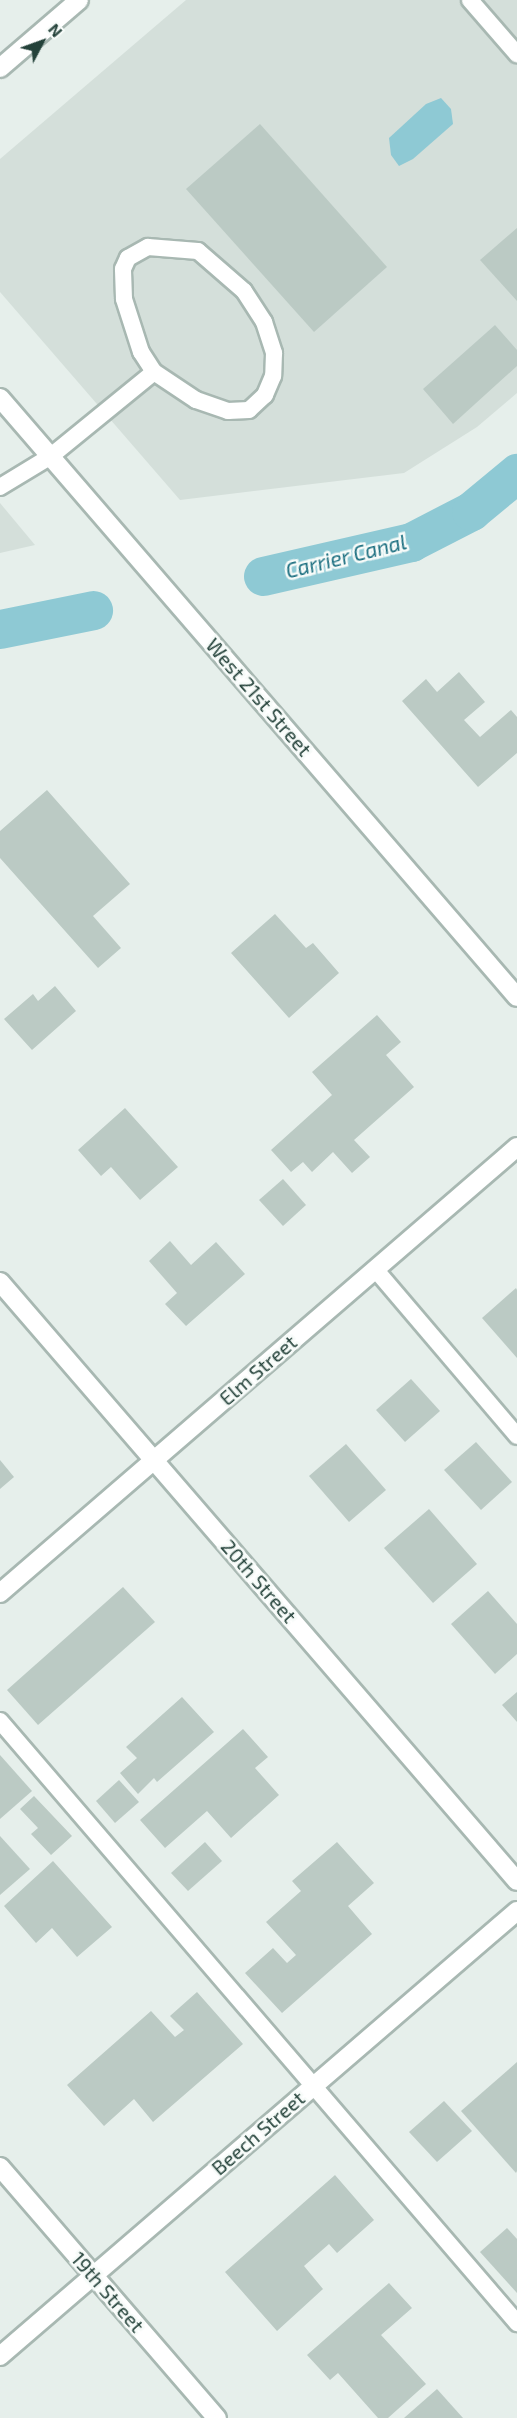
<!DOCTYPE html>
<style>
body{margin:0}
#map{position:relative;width:517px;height:2418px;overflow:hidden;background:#e6efeb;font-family:"Exo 2",sans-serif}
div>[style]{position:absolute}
.built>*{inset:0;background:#d4dfda}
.water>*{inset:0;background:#8ec9d4}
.canal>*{height:39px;margin:-19.5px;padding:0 19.5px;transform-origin:19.5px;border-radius:19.5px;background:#8ec9d4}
.building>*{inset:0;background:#bbcac4}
.roads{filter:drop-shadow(2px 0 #a8b8b2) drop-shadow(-2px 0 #a8b8b2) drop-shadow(0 2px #a8b8b2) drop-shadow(0 -2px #a8b8b2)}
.lane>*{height:16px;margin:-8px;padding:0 8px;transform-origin:8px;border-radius:8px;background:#fff}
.street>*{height:18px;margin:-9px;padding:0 9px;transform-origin:9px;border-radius:9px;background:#fff}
.secondary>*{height:18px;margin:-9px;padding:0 9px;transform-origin:9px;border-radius:9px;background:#fff}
span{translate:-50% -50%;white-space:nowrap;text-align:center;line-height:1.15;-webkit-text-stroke:5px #f7fbf9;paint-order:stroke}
.street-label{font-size:20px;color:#24423a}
.water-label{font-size:21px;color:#1c6f80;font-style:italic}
.north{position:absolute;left:12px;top:12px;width:60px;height:60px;-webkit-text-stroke:4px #f7fbf9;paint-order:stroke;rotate:49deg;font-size:16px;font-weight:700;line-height:24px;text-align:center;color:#24423a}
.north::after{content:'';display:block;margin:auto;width:21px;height:27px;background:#24423a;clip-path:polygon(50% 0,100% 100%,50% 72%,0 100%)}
</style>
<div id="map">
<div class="built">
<div style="clip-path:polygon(186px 0,517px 0,517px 393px,477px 427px,404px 473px,180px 500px,0 292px,0 159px)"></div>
<div style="clip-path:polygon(0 503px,35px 545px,0 553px)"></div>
</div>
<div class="water">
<div style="clip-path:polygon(441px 98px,451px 109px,453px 124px,413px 159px,399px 166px,391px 155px,389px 138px,426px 104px)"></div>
</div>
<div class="canal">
<div style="left:263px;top:576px;width:152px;rotate:-12.9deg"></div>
<div style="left:411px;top:542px;width:68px;rotate:-27.3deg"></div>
<div style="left:471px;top:511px;width:60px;rotate:-39.6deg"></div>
<div style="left:0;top:629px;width:95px;rotate:-11.5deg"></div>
</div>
<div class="building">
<div style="clip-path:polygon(260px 124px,387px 267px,314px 332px,186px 189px)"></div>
<div style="clip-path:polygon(517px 228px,517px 301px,480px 260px)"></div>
<div style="clip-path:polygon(495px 325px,517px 350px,517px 366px,453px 424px,423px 389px)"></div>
<div style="clip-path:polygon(459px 672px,485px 702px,464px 720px,480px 737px,511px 710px,517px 717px,517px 753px,478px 787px,402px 701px,426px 679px,437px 692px)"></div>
<div style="clip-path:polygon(47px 790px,130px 884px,93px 916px,121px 948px,98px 968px,0 858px,0 831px)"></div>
<div style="clip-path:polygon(275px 914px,306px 948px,313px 943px,339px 973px,289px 1018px,231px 953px)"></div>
<div style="clip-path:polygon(55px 986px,76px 1011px,32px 1050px,4px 1019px,33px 994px,38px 1001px)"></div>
<div style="clip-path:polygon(377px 1015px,401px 1042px,386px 1055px,414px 1087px,354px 1140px,370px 1157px,352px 1173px,333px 1152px,312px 1172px,303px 1162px,291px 1172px,271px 1150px,332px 1095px,312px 1072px)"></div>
<div style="clip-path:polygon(125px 1108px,178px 1167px,140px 1200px,111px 1167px,101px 1176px,78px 1150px)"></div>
<div style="clip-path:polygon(283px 1179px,306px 1205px,283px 1226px,259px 1200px)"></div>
<div style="clip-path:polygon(170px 1241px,191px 1265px,216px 1242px,245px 1274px,186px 1326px,165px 1304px,177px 1293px,149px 1261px)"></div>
<div style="clip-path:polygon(516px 1288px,517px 1290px,517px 1358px,482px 1318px)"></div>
<div style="clip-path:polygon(411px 1379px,440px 1411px,405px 1442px,376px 1410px)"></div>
<div style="clip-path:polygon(476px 1442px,512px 1482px,481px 1510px,444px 1470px)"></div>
<div style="clip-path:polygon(346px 1444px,386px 1490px,349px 1522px,309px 1476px)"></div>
<div style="clip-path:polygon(0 1460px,14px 1477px,0 1489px)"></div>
<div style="clip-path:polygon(429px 1509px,477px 1564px,433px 1603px,384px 1548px)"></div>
<div style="clip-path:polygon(123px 1587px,155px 1622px,38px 1725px,7px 1690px)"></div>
<div style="clip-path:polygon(488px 1591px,517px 1624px,517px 1654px,495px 1674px,451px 1624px)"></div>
<div style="clip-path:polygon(517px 1692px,517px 1722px,502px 1705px)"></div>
<div style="clip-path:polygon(182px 1697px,214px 1732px,157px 1782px,154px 1778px,138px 1794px,120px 1773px,137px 1758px,126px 1747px)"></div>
<div style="clip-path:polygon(243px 1729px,268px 1757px,255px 1768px,279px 1795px,231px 1838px,207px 1811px,165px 1848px,140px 1820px)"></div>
<div style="clip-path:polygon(0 1755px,32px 1791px,0 1819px)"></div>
<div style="clip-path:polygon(119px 1780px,139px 1802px,115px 1823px,96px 1801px)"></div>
<div style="clip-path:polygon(34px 1796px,72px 1836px,51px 1855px,31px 1834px,38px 1828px,20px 1809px)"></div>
<div style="clip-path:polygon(0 1836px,30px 1869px,0 1895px)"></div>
<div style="clip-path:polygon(205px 1842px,222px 1861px,188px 1891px,171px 1873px)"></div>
<div style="clip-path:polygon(337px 1842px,374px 1883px,348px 1906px,372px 1934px,282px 2013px,245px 1973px,273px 1948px,287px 1963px,296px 1955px,266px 1922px,301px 1891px,292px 1881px)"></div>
<div style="clip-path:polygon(53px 1861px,112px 1927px,77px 1957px,52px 1928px,36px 1943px,4px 1906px)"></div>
<div style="clip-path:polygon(197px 1992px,243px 2044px,153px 2122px,134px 2099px,104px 2126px,67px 2085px,151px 2011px,175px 2037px,184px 2030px,170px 2016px)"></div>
<div style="clip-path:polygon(517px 2062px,517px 2171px,516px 2173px,461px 2111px)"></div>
<div style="clip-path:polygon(444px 2101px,472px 2131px,437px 2162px,409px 2132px)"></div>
<div style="clip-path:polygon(335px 2175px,374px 2220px,337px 2253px,329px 2244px,304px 2266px,323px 2289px,277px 2331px,225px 2272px)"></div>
<div style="clip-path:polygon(507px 2228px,517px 2239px,517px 2293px,480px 2252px)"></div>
<div style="clip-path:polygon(389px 2283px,412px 2308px,381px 2335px,426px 2384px,388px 2418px,378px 2418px,338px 2373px,330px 2380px,307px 2355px)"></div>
<div style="clip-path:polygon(437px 2389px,463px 2418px,404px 2418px)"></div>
</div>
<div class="roads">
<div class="lane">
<div style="left:470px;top:0;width:72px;rotate:49deg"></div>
<div style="left:148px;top:247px;width:50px;rotate:4.6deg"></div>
<div style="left:198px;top:251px;width:61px;rotate:41deg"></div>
<div style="left:244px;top:291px;width:37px;rotate:57deg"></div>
<div style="left:264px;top:322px;width:33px;rotate:72deg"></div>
<div style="left:274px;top:353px;width:23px;rotate:92deg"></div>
<div style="left:273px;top:376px;width:21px;rotate:113deg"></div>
<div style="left:265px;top:395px;width:22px;rotate:137deg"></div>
<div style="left:249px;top:410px;width:21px;rotate:177deg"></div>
<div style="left:228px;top:411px;width:34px;rotate:-161deg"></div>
<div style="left:196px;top:400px;width:50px;rotate:-146.3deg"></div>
<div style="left:154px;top:372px;width:24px;rotate:-123deg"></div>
<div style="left:141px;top:352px;width:56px;rotate:-107.8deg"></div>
<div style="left:124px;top:299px;width:30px;rotate:-92deg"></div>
<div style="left:123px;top:269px;width:12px;rotate:-66deg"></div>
<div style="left:128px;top:258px;width:23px;rotate:-29deg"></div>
<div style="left:0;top:487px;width:60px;rotate:-31.3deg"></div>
<div style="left:51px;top:456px;width:133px;rotate:-39.2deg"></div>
<div style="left:375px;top:1269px;width:219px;rotate:49.6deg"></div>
<div style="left:0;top:1721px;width:794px;rotate:49.34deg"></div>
</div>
<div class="street">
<div style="left:0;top:1282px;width:791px;rotate:49.2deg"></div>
<div style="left:0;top:1593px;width:683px;rotate:-40.78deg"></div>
<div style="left:0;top:2167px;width:332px;rotate:49.2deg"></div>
<div style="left:0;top:2356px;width:682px;rotate:-40.72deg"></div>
</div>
<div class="secondary">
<div style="left:0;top:68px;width:104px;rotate:-40.7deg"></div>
<div style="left:0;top:398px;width:791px;rotate:49.2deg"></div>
</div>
</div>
<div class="street-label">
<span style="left:259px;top:697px;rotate:49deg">West 21st Street</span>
<span style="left:258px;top:1370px;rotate:-41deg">Elm Street</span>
<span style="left:259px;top:1581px;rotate:49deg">20th Street</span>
<span style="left:258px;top:2133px;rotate:-41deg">Beech Street</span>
<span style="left:108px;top:2292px;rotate:49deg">19th Street</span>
</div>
<div class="water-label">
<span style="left:346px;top:556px;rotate:-14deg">Carrier Canal</span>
</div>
<div class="north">N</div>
</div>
